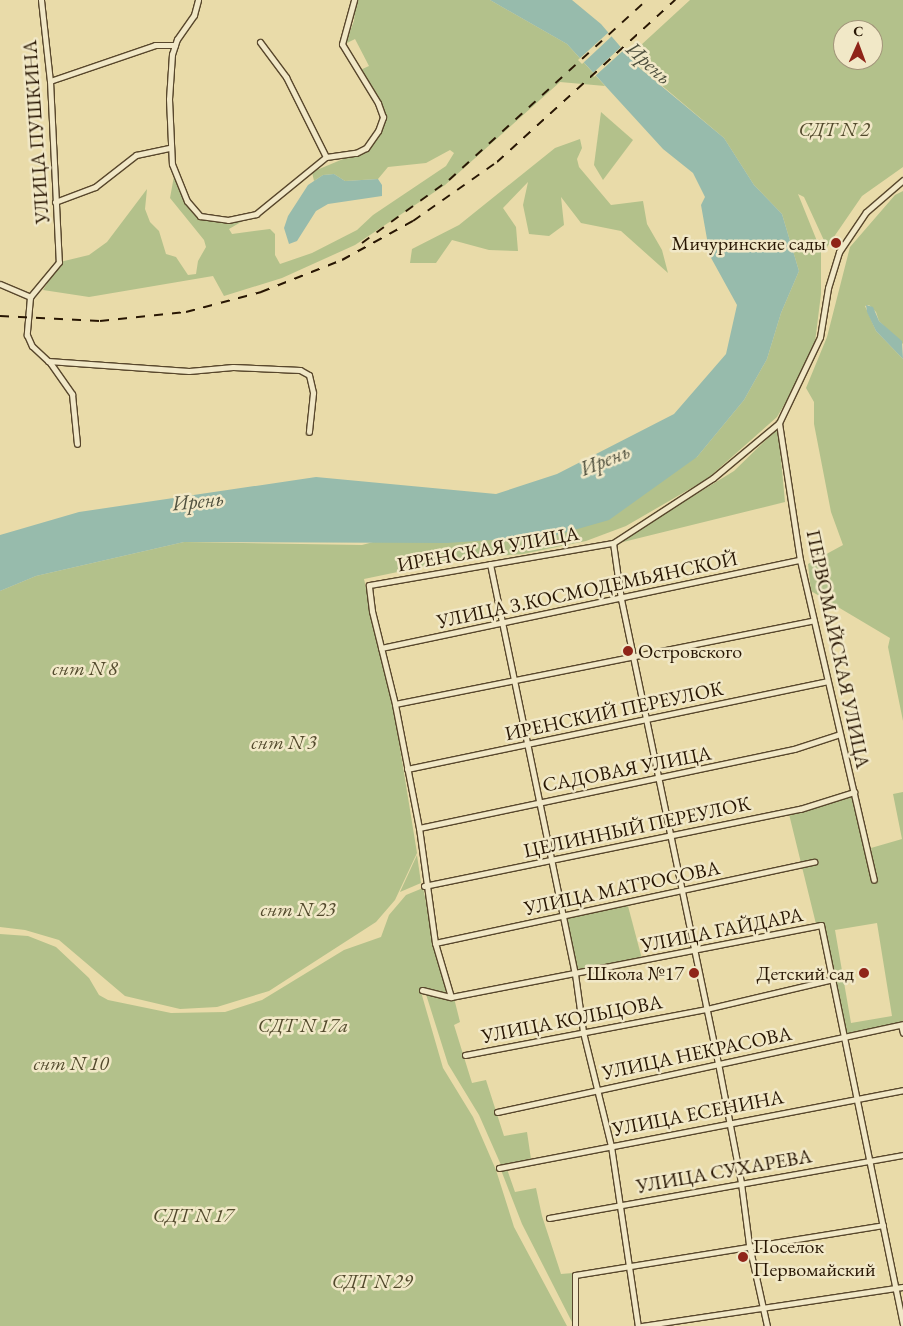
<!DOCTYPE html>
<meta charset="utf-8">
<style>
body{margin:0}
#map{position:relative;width:903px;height:1326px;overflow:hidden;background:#e9dba9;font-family:"EB Garamond",serif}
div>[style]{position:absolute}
.green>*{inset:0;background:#b3c18b}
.water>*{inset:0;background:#97bbac}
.pier>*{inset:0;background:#e9dba9}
.roads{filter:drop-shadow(1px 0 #58472c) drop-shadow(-1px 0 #58472c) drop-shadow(0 1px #58472c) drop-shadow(0 -1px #58472c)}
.minor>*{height:5px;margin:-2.5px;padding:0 2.5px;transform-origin:2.5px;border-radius:2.5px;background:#f1e8c7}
.rail>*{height:2px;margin-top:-1px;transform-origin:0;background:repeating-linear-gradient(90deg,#281603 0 9px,transparent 0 18px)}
.dots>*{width:14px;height:14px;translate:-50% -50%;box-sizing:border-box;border:2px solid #f1e8c7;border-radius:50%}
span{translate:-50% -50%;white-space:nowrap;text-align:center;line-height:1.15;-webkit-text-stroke:5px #f1e8c7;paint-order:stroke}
.park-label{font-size:20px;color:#52492c;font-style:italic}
.street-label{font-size:20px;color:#281603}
.poi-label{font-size:20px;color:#281603}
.right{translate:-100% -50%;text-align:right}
.left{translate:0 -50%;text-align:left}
.water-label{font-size:21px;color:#4f503e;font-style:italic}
.north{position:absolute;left:833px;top:20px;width:50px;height:50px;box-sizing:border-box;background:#f1e8c7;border:1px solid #a19479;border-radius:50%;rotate:2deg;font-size:14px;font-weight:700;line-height:20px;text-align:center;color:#281603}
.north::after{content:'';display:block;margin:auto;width:18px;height:22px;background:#8f2418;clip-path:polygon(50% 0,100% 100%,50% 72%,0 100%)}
</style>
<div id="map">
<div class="green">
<div style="clip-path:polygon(356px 0,490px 0,567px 44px,605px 86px,560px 82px,445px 185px,355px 245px,282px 278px,224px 296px,213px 276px,89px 297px,43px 290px,60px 262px,89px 255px,107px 242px,147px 189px,145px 209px,150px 222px,159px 231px,166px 254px,176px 257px,188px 275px,196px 274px,198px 261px,206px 247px,204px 240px,170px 198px,174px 176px,186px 204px,198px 218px,241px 222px,229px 229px,232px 234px,270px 229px,275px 234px,275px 255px,280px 264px,312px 253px,357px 230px,373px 215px,446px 166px,454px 153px,450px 150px,426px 163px,388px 167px,378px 179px,345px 181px,334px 174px,323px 175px,314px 181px,312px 172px,367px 149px,380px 133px,385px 117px,358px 71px,369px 66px,355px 39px,345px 44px,354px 21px)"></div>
<div style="clip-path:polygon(evenodd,690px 0,903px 0,903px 167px,862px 196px,827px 247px,804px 197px,798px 194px,821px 251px,821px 294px,815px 342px,800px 378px,777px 417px,707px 479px,626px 526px,586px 541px,523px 554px,465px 558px,364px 579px,393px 705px,417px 853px,395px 900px,376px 922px,269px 991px,217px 1007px,180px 1009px,125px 996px,59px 940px,25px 930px,0 927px,0 591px,36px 576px,184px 542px,362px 545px,697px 457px,744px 400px,767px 359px,781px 313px,799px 271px,782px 214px,754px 185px,724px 138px,628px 57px,690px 0,843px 30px,873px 30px,873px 60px,843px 60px,843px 30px)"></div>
<div style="clip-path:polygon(601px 112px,633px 140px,603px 180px,594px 165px)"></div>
<div style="clip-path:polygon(580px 139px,582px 148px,577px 159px,579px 167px,611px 205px,643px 201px,647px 224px,662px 250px,668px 273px,621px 231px,581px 223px,561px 197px,564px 225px,549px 236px,529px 234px,523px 205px,528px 182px,503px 208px,516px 227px,518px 251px,489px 250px,452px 240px,436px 263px,410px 263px,412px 249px,459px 225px,555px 148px)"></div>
<div style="clip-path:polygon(903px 191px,903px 344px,879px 321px,876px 312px,869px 305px,865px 306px,876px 331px,903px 359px,903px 721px,888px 647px,890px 638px,811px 591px,808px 564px,843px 545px,831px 512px,814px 424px,814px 402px,806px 388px,827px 337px,850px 247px,895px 195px)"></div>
<div style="clip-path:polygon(778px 428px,785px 502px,615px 544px,734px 471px)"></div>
<div style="clip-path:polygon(evenodd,903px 792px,903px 1026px,845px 1038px,824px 922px,816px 924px,789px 814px,853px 794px,876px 880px,871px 848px,902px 839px,893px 794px,903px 792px,877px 923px,892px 1016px,851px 1023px,835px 930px,877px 923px)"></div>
<div style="clip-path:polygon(417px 855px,421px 883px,400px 892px)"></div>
<div style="clip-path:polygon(423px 888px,446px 993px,421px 987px,421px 992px,443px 1068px,473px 1117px,496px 1170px,514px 1227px,567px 1326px,0 1326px,0 934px,28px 936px,56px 947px,89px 978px,99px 995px,108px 1000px,171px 1013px,225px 1012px,262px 1000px,344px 950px,381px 937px,389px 915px,406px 895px)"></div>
<div style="clip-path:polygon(628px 906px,642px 959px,576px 972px,563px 917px)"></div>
<div style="clip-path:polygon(425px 991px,454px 998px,460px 1022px,454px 1025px,472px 1083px,486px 1080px,504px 1136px,527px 1132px,531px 1159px,501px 1165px,479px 1115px,448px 1064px)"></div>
<div style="clip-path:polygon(507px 1169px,515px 1192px,536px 1188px,542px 1216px,561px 1274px,573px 1273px,574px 1326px,522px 1224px,501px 1170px)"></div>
</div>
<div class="water">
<div style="clip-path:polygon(490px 0,572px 0,601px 24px,636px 65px,724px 138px,754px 185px,782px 214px,799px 271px,781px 313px,767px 359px,744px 400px,697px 457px,609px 520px,553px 536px,447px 543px,184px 542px,36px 576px,0 591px,0 535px,79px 512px,316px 477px,496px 494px,557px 474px,674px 414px,726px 354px,737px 305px,710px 256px,701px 205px,705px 197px,693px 173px,663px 149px,567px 44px)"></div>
<div style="clip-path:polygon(334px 174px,345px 181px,378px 179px,382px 185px,382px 196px,328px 204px,316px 211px,297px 241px,289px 244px,284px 228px,288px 216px,308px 185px,323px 175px)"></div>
<div style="clip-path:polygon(866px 305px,873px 307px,879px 321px,902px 341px,903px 359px,876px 331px,867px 312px)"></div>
</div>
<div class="pier">
<div style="clip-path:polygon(610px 31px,613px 35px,582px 64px,578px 60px)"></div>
<div style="clip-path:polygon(622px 46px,625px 49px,594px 77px,592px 74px)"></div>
</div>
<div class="roads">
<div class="minor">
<div style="left:41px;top:0;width:81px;rotate:83.7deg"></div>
<div style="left:50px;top:81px;width:181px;rotate:87.2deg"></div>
<div style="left:59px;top:262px;width:45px;rotate:129.6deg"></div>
<div style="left:30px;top:297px;width:38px;rotate:95deg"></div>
<div style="left:27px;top:335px;width:12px;rotate:66deg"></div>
<div style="left:32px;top:346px;width:26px;rotate:43deg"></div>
<div style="left:51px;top:364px;width:37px;rotate:55deg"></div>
<div style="left:72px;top:394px;width:50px;rotate:84.3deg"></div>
<div style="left:198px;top:0;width:16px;rotate:105deg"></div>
<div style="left:194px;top:15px;width:29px;rotate:125deg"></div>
<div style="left:177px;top:39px;width:16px;rotate:108deg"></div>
<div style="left:172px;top:54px;width:45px;rotate:93.8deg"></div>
<div style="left:169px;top:99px;width:65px;rotate:87.4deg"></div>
<div style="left:172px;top:164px;width:40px;rotate:68deg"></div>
<div style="left:187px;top:201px;width:20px;rotate:49deg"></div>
<div style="left:200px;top:216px;width:28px;rotate:8deg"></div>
<div style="left:228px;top:220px;width:29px;rotate:-12deg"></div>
<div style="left:256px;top:214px;width:90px;rotate:-39.2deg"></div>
<div style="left:326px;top:157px;width:30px;rotate:-8deg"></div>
<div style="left:356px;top:153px;width:11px;rotate:-27deg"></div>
<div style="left:366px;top:148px;width:21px;rotate:-55deg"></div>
<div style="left:378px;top:131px;width:15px;rotate:-70deg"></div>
<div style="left:383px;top:117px;width:15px;rotate:-110deg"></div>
<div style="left:378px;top:103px;width:69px;rotate:-121.4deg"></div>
<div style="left:342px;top:44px;width:46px;rotate:-74.7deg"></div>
<div style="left:260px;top:42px;width:44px;rotate:53.4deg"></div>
<div style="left:286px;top:77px;width:89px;rotate:63.4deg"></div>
<div style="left:50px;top:81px;width:111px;rotate:-18.9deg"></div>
<div style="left:155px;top:45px;width:20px"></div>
<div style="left:55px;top:202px;width:43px;rotate:-20.6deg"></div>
<div style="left:95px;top:187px;width:52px;rotate:-38deg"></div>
<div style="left:136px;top:155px;width:35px;rotate:-12deg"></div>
<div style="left:0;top:284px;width:33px;rotate:23deg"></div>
<div style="left:48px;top:361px;width:141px;rotate:4.1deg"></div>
<div style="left:189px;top:371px;width:44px;rotate:-5.2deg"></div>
<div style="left:233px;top:367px;width:67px;rotate:2.6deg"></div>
<div style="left:300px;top:370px;width:10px;rotate:29deg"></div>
<div style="left:309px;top:375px;width:18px;rotate:77deg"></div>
<div style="left:313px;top:393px;width:39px;rotate:96deg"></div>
<div style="left:779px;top:423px;width:139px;rotate:81.3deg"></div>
<div style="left:800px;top:560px;width:328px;rotate:77deg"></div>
<div style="left:613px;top:543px;width:57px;rotate:81.9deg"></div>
<div style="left:621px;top:599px;width:474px;rotate:78.2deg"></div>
<div style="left:718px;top:1063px;width:122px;rotate:79.1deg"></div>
<div style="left:741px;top:1183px;width:63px;rotate:82.6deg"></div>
<div style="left:749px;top:1245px;width:83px;rotate:77.5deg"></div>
<div style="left:490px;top:564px;width:419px;rotate:78.3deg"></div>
<div style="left:575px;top:974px;width:59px;rotate:82.1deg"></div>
<div style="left:583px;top:1032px;width:117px;rotate:76.2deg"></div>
<div style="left:611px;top:1146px;width:182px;rotate:81.5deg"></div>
<div style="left:381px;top:648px;width:428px;rotate:-11.9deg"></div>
<div style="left:395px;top:704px;width:427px;rotate:-11.3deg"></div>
<div style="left:407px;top:769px;width:429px;rotate:-11.8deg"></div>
<div style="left:419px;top:828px;width:383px;rotate:-11.9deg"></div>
<div style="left:794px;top:749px;width:48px;rotate:-18.1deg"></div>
<div style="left:424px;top:886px;width:384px;rotate:-11.6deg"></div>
<div style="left:800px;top:809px;width:57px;rotate:-17.5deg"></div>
<div style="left:435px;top:943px;width:388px;rotate:-12.1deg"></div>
<div style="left:422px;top:990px;width:30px;rotate:14deg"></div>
<div style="left:451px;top:997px;width:377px;rotate:-11deg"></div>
<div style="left:821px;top:925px;width:408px;rotate:78.4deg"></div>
<div style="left:451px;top:997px;width:56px;rotate:-106.5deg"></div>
<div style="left:435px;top:943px;width:116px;rotate:-97.9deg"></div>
<div style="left:419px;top:828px;width:126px;rotate:-101deg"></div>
<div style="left:395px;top:704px;width:96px;rotate:-103.9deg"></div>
<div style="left:372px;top:611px;width:26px;rotate:-97deg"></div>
<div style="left:369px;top:585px;width:248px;rotate:-9.8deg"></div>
<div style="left:613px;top:543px;width:119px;rotate:-33deg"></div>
<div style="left:713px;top:478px;width:86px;rotate:-39.8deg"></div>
<div style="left:779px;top:423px;width:95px;rotate:-64.5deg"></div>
<div style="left:820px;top:337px;width:50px;rotate:-80.7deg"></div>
<div style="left:828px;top:288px;width:38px;rotate:-73deg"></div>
<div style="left:839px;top:252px;width:48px;rotate:-56deg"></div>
<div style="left:866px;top:212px;width:49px;rotate:-40.9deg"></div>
<div style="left:901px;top:1025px;width:8px;rotate:76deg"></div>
<div style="left:465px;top:1055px;width:245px;rotate:-10.8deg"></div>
<div style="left:706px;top:1009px;width:127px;rotate:-13.2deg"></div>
<div style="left:497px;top:1112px;width:415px;rotate:-12.2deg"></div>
<div style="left:499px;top:1168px;width:411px;rotate:-10.9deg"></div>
<div style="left:549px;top:1218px;width:360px;rotate:-10.1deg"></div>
<div style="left:575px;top:1326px;width:51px;rotate:-90deg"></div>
<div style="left:575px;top:1275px;width:312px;rotate:-9.2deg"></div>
<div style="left:641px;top:1326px;width:265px;rotate:-8.5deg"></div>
</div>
</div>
<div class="rail">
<div style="left:362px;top:243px;width:107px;rotate:-35.9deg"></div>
<div style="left:449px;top:180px;width:268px;rotate:-42.3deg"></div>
<div style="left:0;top:316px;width:100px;rotate:2.9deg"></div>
<div style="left:100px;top:321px;width:86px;rotate:-6deg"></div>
<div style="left:186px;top:312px;width:78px;rotate:-14.9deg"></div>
<div style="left:261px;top:292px;width:87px;rotate:-21.6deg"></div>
<div style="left:342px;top:260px;width:81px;rotate:-28.8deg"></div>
<div style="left:413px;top:221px;width:103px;rotate:-35.1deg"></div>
<div style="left:497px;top:162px;width:241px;rotate:-42.3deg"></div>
</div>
<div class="dots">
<div style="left:836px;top:243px;background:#8f2418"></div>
<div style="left:628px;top:651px;background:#8f2418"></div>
<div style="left:694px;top:973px;background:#8f2418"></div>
<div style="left:864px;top:973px;background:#8f2418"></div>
<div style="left:743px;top:1257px;background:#8f2418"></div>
</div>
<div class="park-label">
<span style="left:834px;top:129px">СДТ N 2</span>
<span style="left:85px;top:668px">снт N 8</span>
<span style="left:284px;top:742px">снт N 3</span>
<span style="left:298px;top:909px">снт N 23</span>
<span style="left:303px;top:1025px">СДТ N 17а</span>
<span style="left:71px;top:1063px">снт N 10</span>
<span style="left:193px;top:1215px">СДТ N 17</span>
<span style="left:372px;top:1281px">СДТ N 29</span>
</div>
<div class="street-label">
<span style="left:36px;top:132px;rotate:-94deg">УЛИЦА ПУШКИНА</span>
<span style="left:488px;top:549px;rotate:-10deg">ИРЕНСКАЯ УЛИЦА</span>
<span style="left:587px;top:590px;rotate:-12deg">УЛИЦА З.КОСМОДЕМЬЯНСКОЙ</span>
<span style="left:838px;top:649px;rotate:78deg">ПЕРВОМАЙСКАЯ УЛИЦА</span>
<span style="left:614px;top:711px;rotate:-12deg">ИРЕНСКИЙ ПЕРЕУЛОК</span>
<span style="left:627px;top:769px;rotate:-11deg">САДОВАЯ УЛИЦА</span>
<span style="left:637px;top:827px;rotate:-12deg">ЦЕЛИННЫЙ ПЕРЕУЛОК</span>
<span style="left:622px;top:888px;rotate:-12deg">УЛИЦА МАТРОСОВА</span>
<span style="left:722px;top:930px;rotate:-11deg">УЛИЦА ГАЙДАРА</span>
<span style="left:572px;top:1019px;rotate:-11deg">УЛИЦА КОЛЬЦОВА</span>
<span style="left:697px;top:1053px;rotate:-12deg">УЛИЦА НЕКРАСОВА</span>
<span style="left:698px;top:1113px;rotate:-11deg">УЛИЦА ЕСЕНИНА</span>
<span style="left:724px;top:1171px;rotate:-10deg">УЛИЦА СУХАРЕВА</span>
</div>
<div class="poi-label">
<span class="right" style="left:826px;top:243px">Мичуринские сады</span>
<span class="left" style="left:638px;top:651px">Островского</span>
<span class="right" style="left:684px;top:973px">Школа №17</span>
<span class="right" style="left:854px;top:973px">Детский сад</span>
<span class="left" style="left:753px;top:1258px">Поселок<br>Первомайский</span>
</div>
<div class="water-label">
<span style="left:649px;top:63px;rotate:42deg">Ирень</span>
<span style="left:605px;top:460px;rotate:-22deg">Ирень</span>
<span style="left:198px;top:501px;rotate:-6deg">Ирень</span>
</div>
<div class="north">С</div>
</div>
